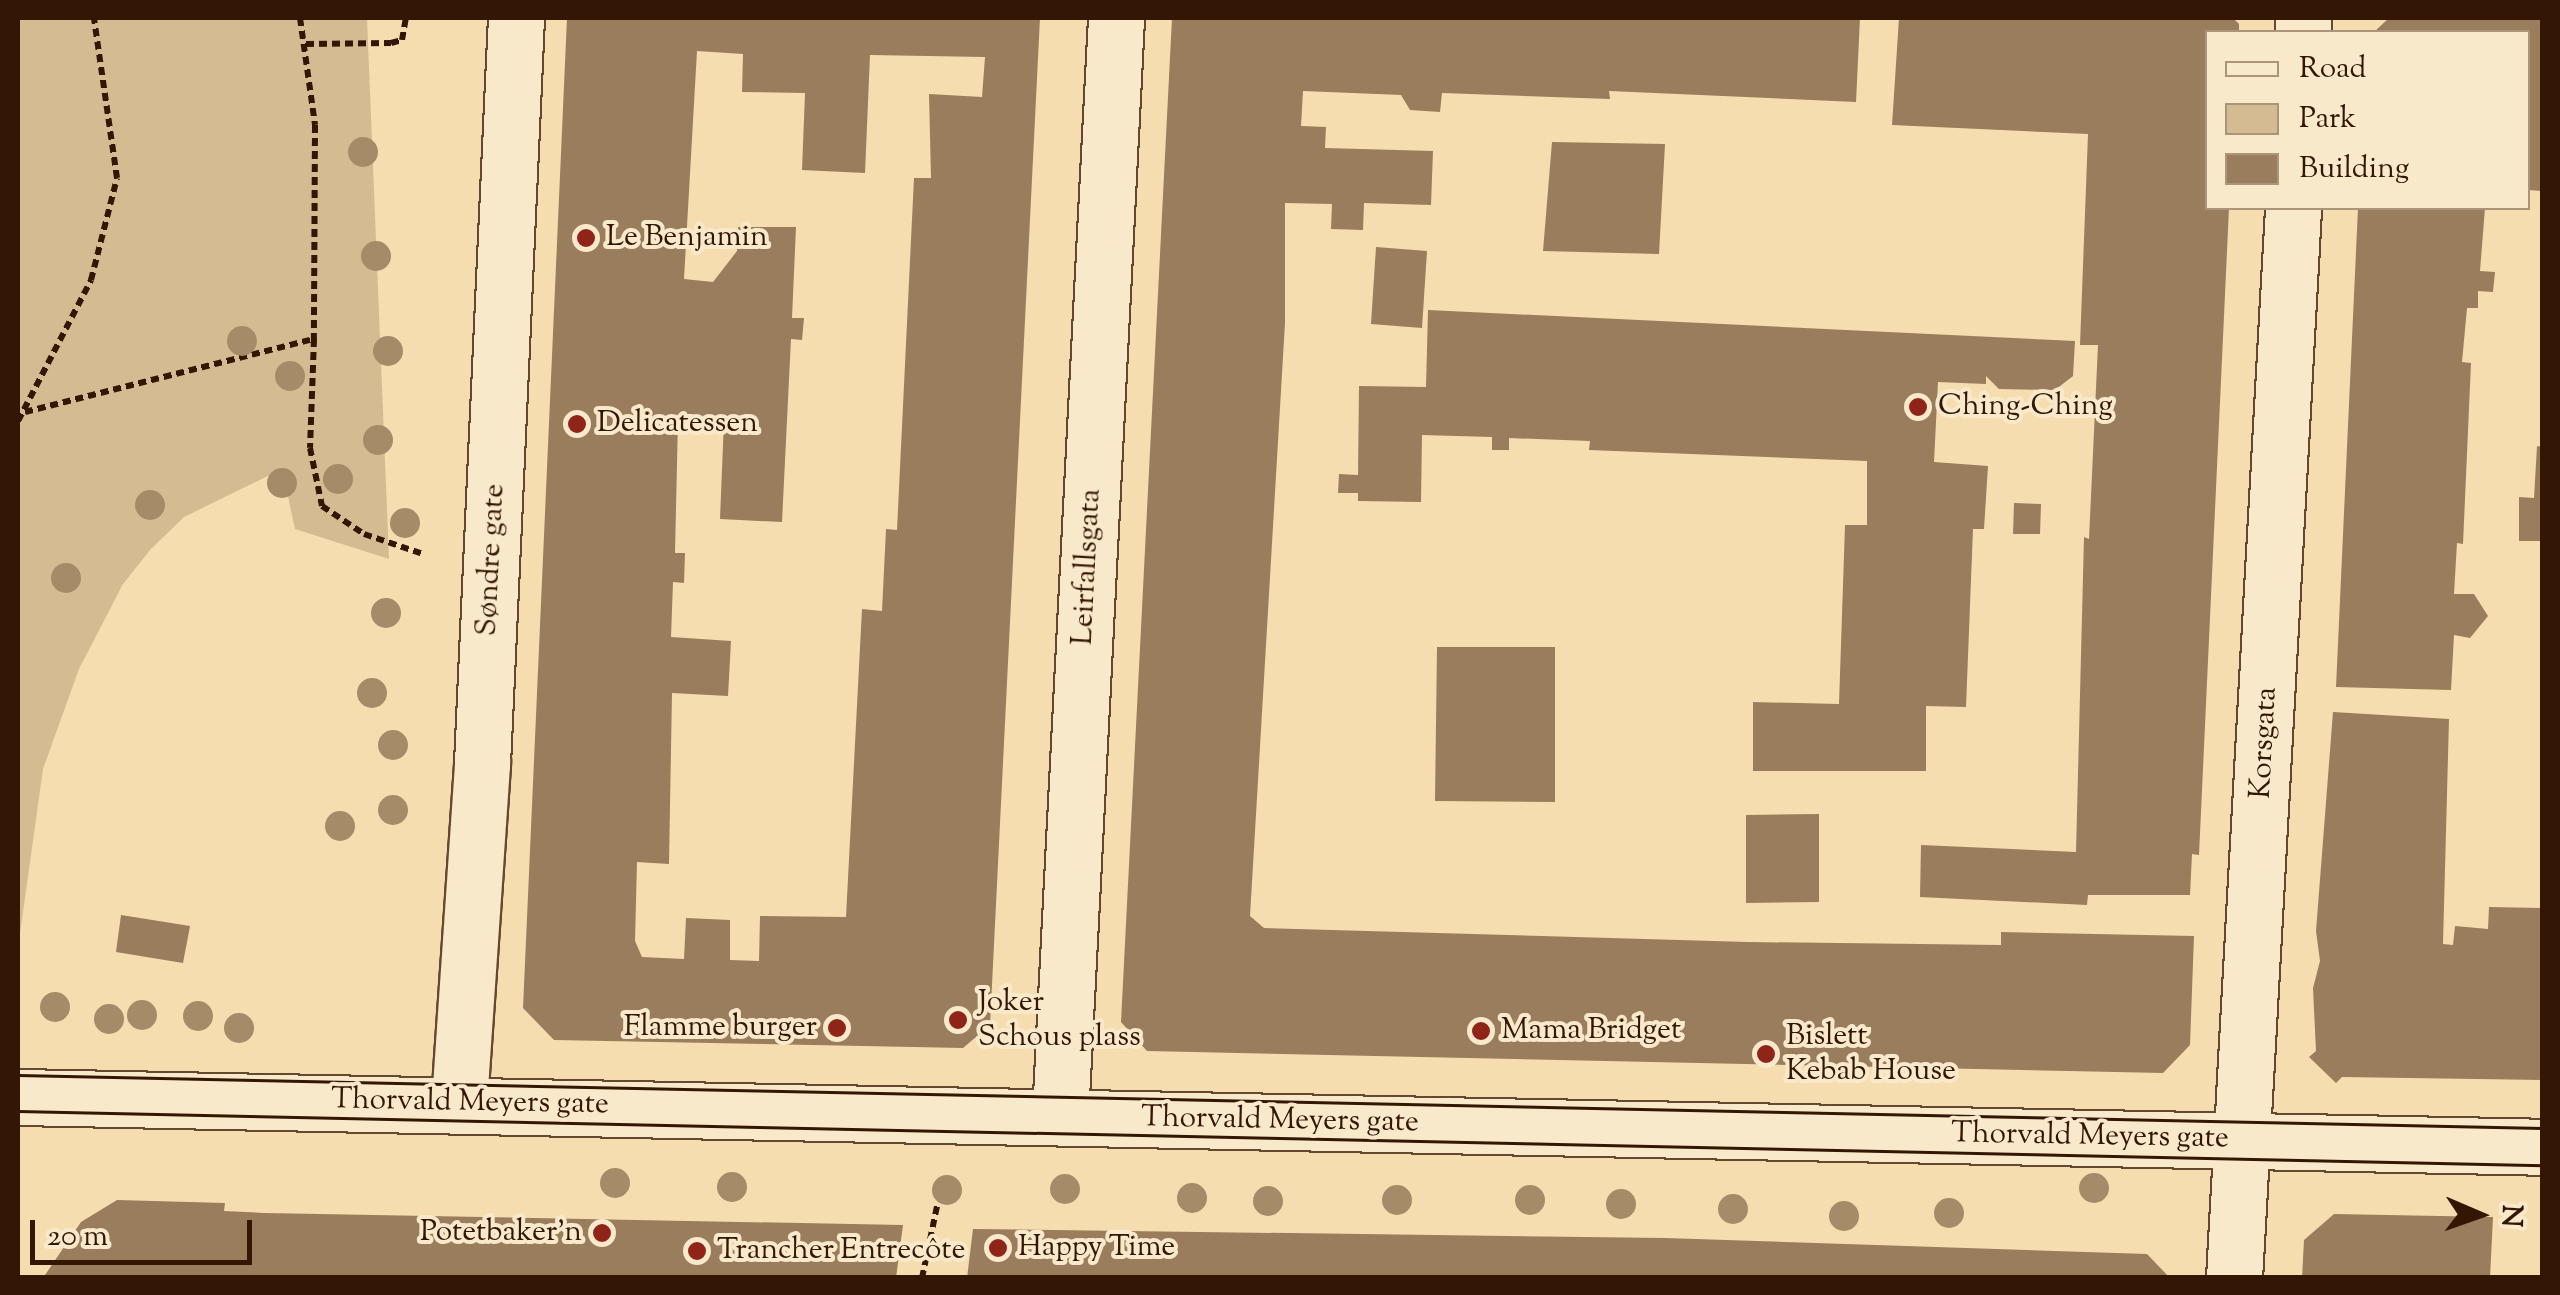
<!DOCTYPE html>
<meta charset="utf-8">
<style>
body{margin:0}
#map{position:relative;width:2560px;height:1295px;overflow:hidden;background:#f6ddaf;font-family:"Sorts Mill Goudy",serif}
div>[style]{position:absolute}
.green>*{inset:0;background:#d5bb92}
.building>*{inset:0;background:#997d5d}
.path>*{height:6px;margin-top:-3px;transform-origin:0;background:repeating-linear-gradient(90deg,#341604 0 8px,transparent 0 13px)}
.roads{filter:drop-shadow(2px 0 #64482f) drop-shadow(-2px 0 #64482f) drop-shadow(0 2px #64482f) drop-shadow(0 -2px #64482f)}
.street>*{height:55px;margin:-27.5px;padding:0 27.5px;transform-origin:27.5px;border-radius:27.5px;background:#f9e9cb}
.tram>*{height:2.5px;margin:-1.25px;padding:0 1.25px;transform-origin:1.25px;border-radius:1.25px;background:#341604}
.trees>*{width:30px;height:30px;margin:-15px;border-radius:50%;background:#a68b69}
.dots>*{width:28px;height:28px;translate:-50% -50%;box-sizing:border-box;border:5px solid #f9e9cb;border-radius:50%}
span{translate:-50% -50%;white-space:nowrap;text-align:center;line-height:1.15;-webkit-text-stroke:8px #f9e9cb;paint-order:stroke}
.poi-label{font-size:30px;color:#341604}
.left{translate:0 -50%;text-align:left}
.right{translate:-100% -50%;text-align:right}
.street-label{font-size:30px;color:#341604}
.frame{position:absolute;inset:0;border:20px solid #341604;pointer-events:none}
.legend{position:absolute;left:2205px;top:30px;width:325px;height:180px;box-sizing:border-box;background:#f9e9cb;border:2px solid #aa957b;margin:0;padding:12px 18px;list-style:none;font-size:30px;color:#341604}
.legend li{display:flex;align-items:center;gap:20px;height:50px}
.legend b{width:50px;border:2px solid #aa957b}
.north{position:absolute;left:2430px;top:1165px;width:100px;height:100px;-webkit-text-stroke:8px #f9e9cb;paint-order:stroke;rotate:92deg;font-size:28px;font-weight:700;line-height:40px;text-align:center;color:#341604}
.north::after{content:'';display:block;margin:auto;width:35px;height:45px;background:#341604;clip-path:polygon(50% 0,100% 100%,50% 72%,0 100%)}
.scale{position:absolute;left:30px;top:1220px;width:222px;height:45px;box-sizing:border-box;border:5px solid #341604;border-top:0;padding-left:12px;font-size:30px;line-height:35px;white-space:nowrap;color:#341604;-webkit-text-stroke:8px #f9e9cb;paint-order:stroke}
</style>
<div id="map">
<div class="green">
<div style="clip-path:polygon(18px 18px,367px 18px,389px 559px,295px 529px,282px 469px,184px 517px,150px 550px,123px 584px,79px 669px,43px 769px,18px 948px)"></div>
</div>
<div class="building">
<div style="clip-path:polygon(evenodd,567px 18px,1040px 18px,990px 1025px,963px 1048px,554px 1040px,523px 1008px,567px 18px,697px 51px,743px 54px,742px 92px,805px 93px,802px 170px,865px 173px,870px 55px,985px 57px,982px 97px,929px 94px,931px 178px,914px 178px,897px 530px,886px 529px,882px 611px,862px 609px,846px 917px,760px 916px,759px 961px,730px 960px,730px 920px,686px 918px,684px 959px,642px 957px,635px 941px,637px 862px,669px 864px,672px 693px,728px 696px,731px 641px,671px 637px,673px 582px,684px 583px,685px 553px,675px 553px,678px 419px,724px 420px,720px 519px,782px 522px,791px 339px,802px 340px,804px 318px,792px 318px,796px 227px,738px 227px,737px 251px,713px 282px,684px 279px,697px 51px)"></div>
<div style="clip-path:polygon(1172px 18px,1860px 18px,1856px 102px,1609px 91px,1610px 99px,1442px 93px,1440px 112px,1410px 110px,1401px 95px,1303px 91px,1301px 126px,1326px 127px,1325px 148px,1433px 151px,1431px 205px,1364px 203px,1363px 230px,1331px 229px,1332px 204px,1285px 203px,1285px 323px,1250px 916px,1264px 928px,1748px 942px,2001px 945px,2001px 932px,2194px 936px,2190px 1045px,2163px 1073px,1147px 1051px,1121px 1022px)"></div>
<div style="clip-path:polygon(1899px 18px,2233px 18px,2239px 24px,2239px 32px,2208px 32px,2208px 208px,2229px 208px,2199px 855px,2192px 854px,2190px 895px,2088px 895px,2087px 905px,1920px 897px,1921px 845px,2076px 852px,2084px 537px,2089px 539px,2098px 345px,2080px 345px,2088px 134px,1892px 125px)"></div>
<div style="clip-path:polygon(2389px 18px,2542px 18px,2542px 191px,2528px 190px,2528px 32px,2374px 32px)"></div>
<div style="clip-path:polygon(1552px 142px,1665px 144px,1659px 254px,1543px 251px)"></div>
<div style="clip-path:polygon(2358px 208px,2485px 208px,2480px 271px,2495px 272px,2493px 292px,2478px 291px,2478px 308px,2467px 308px,2462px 362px,2471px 363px,2463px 544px,2457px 543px,2454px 594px,2474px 594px,2488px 616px,2470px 638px,2454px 635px,2451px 690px,2336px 687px)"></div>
<div style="clip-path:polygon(1376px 247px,1427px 251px,1422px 328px,1371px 324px)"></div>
<div style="clip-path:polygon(1428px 310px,2075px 341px,2073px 376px,2055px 390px,1999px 389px,1986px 376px,1986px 384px,1938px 382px,1934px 462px,1988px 466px,1984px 529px,1973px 529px,1966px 707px,1926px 706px,1926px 771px,1753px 771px,1753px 702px,1839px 704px,1845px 525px,1867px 525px,1867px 461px,1589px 450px,1590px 441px,1509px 438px,1509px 450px,1492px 450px,1492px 437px,1422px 435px,1421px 502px,1358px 501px,1358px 493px,1338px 493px,1339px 474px,1358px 475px,1359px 386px,1426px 387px)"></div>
<div style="clip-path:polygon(2537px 446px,2542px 447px,2542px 541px,2519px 541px,2519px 497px,2534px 498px)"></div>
<div style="clip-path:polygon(2014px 503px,2041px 504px,2040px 534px,2013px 534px)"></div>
<div style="clip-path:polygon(1437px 647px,1555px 647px,1555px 802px,1435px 801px)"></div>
<div style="clip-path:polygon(2333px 712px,2449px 719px,2443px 944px,2453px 945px,2455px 926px,2488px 929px,2489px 907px,2542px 908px,2542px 1080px,2342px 1077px,2336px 1083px,2309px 1057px,2316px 1051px,2313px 988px,2320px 961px,2316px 931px)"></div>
<div style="clip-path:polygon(1819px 814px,1819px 902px,1746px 903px,1746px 815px)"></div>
<div style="clip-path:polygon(121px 915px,190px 926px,183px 963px,116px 952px)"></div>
<div style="clip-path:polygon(117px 1200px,225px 1203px,224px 1211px,264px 1213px,903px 1225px,896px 1278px,43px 1278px,81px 1222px)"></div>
<div style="clip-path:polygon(2334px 1214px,2493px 1217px,2490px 1278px,2302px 1278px,2304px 1240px)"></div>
<div style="clip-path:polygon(973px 1229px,1665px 1238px,2147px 1254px,2170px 1278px,967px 1278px)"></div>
</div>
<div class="path">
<div style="left:300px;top:18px;width:108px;rotate:82deg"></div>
<div style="left:315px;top:125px;width:214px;rotate:90.3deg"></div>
<div style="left:306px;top:44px;width:85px;rotate:-0.7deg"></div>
<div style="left:391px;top:43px;width:11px;rotate:-15deg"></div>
<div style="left:402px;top:40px;width:22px;rotate:-80deg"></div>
<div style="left:25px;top:412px;width:298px;rotate:-14.2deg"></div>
<div style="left:314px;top:339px;width:109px;rotate:92.1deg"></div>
<div style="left:310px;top:448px;width:59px;rotate:78.3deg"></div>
<div style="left:322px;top:506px;width:50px;rotate:33.7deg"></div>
<div style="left:364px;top:534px;width:62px;rotate:18.7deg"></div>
<div style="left:18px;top:421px;width:159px;rotate:-62.6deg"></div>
<div style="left:91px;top:280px;width:105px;rotate:-75.7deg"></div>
<div style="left:117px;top:178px;width:162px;rotate:-98.2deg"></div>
<div style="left:922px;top:1278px;width:74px;rotate:-78.2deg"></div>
</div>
<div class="roads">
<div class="street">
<div style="left:2303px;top:32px;width:14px;rotate:-90deg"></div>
<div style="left:18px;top:1097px;width:2524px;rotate:1.13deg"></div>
<div style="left:459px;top:1102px;width:340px;rotate:-86.1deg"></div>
<div style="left:482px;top:763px;width:746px;rotate:-87.39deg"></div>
<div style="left:1060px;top:1116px;width:1099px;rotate:-87.08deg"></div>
<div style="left:2234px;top:1278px;width:1072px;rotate:-86.84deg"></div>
</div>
</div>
<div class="tram">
<div style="left:18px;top:1075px;width:2525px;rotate:1.2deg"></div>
<div style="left:18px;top:1111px;width:2525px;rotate:1.23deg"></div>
</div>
<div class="trees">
<div style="left:363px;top:152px"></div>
<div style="left:376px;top:256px"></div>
<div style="left:242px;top:341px"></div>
<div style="left:388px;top:351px"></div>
<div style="left:290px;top:376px"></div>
<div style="left:378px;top:440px"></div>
<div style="left:338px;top:479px"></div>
<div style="left:282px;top:483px"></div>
<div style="left:150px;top:505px"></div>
<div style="left:405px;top:523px"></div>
<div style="left:66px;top:578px"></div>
<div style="left:386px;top:613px"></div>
<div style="left:372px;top:693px"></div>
<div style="left:393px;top:745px"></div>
<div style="left:393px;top:810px"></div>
<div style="left:340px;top:826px"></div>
<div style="left:55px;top:1007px"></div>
<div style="left:142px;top:1015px"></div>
<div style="left:198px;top:1016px"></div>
<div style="left:109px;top:1019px"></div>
<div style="left:239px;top:1028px"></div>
<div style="left:615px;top:1183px"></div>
<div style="left:732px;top:1187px"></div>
<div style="left:2094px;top:1188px"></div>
<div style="left:1065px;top:1189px"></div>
<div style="left:947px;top:1190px"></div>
<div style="left:1192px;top:1198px"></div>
<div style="left:1397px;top:1200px"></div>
<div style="left:1530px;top:1200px"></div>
<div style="left:1268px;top:1201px"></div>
<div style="left:1621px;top:1204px"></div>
<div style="left:1733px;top:1209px"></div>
<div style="left:1949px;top:1213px"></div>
<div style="left:1844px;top:1216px"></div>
</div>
<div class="dots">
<div style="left:586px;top:238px;background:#8f2418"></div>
<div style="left:1918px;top:407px;background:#8f2418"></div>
<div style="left:577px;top:424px;background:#8f2418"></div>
<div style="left:958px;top:1020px;background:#8f2418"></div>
<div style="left:837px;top:1028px;background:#8f2418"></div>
<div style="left:1481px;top:1031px;background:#8f2418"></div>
<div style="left:1766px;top:1054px;background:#8f2418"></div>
<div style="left:602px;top:1233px;background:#8f2418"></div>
<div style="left:998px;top:1248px;background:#8f2418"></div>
<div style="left:697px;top:1251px;background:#8f2418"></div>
</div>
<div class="poi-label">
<span class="left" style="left:606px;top:238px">Le Benjamin</span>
<span class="left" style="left:1938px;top:407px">Ching-Ching</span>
<span class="left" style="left:597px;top:424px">Delicatessen</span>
<span class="left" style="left:978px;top:1020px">Joker<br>Schous plass</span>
<span class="right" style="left:817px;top:1028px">Flamme burger</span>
<span class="left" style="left:1501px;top:1031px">Mama Bridget</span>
<span class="left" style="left:1786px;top:1054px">Bislett<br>Kebab House</span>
<span class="right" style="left:582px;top:1233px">Potetbaker'n</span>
<span class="left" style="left:1018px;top:1248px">Happy Time</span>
<span class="left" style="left:717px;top:1251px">Trancher Entrecôte</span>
</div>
<div class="street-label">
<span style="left:492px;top:560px;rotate:-87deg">Søndre gate</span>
<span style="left:1088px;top:567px;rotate:-87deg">Leirfallsgata</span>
<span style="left:2265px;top:743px;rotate:-87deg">Korsgata</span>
<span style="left:470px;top:1103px;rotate:1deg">Thorvald Meyers gate</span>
<span style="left:1280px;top:1121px;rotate:1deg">Thorvald Meyers gate</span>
<span style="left:2090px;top:1137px;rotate:1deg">Thorvald Meyers gate</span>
</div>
<div class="frame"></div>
<ul class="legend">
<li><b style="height:12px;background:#f9e9cb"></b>Road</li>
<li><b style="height:28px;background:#d5bb92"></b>Park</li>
<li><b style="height:28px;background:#997d5d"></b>Building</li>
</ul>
<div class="north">N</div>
<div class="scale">20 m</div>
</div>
